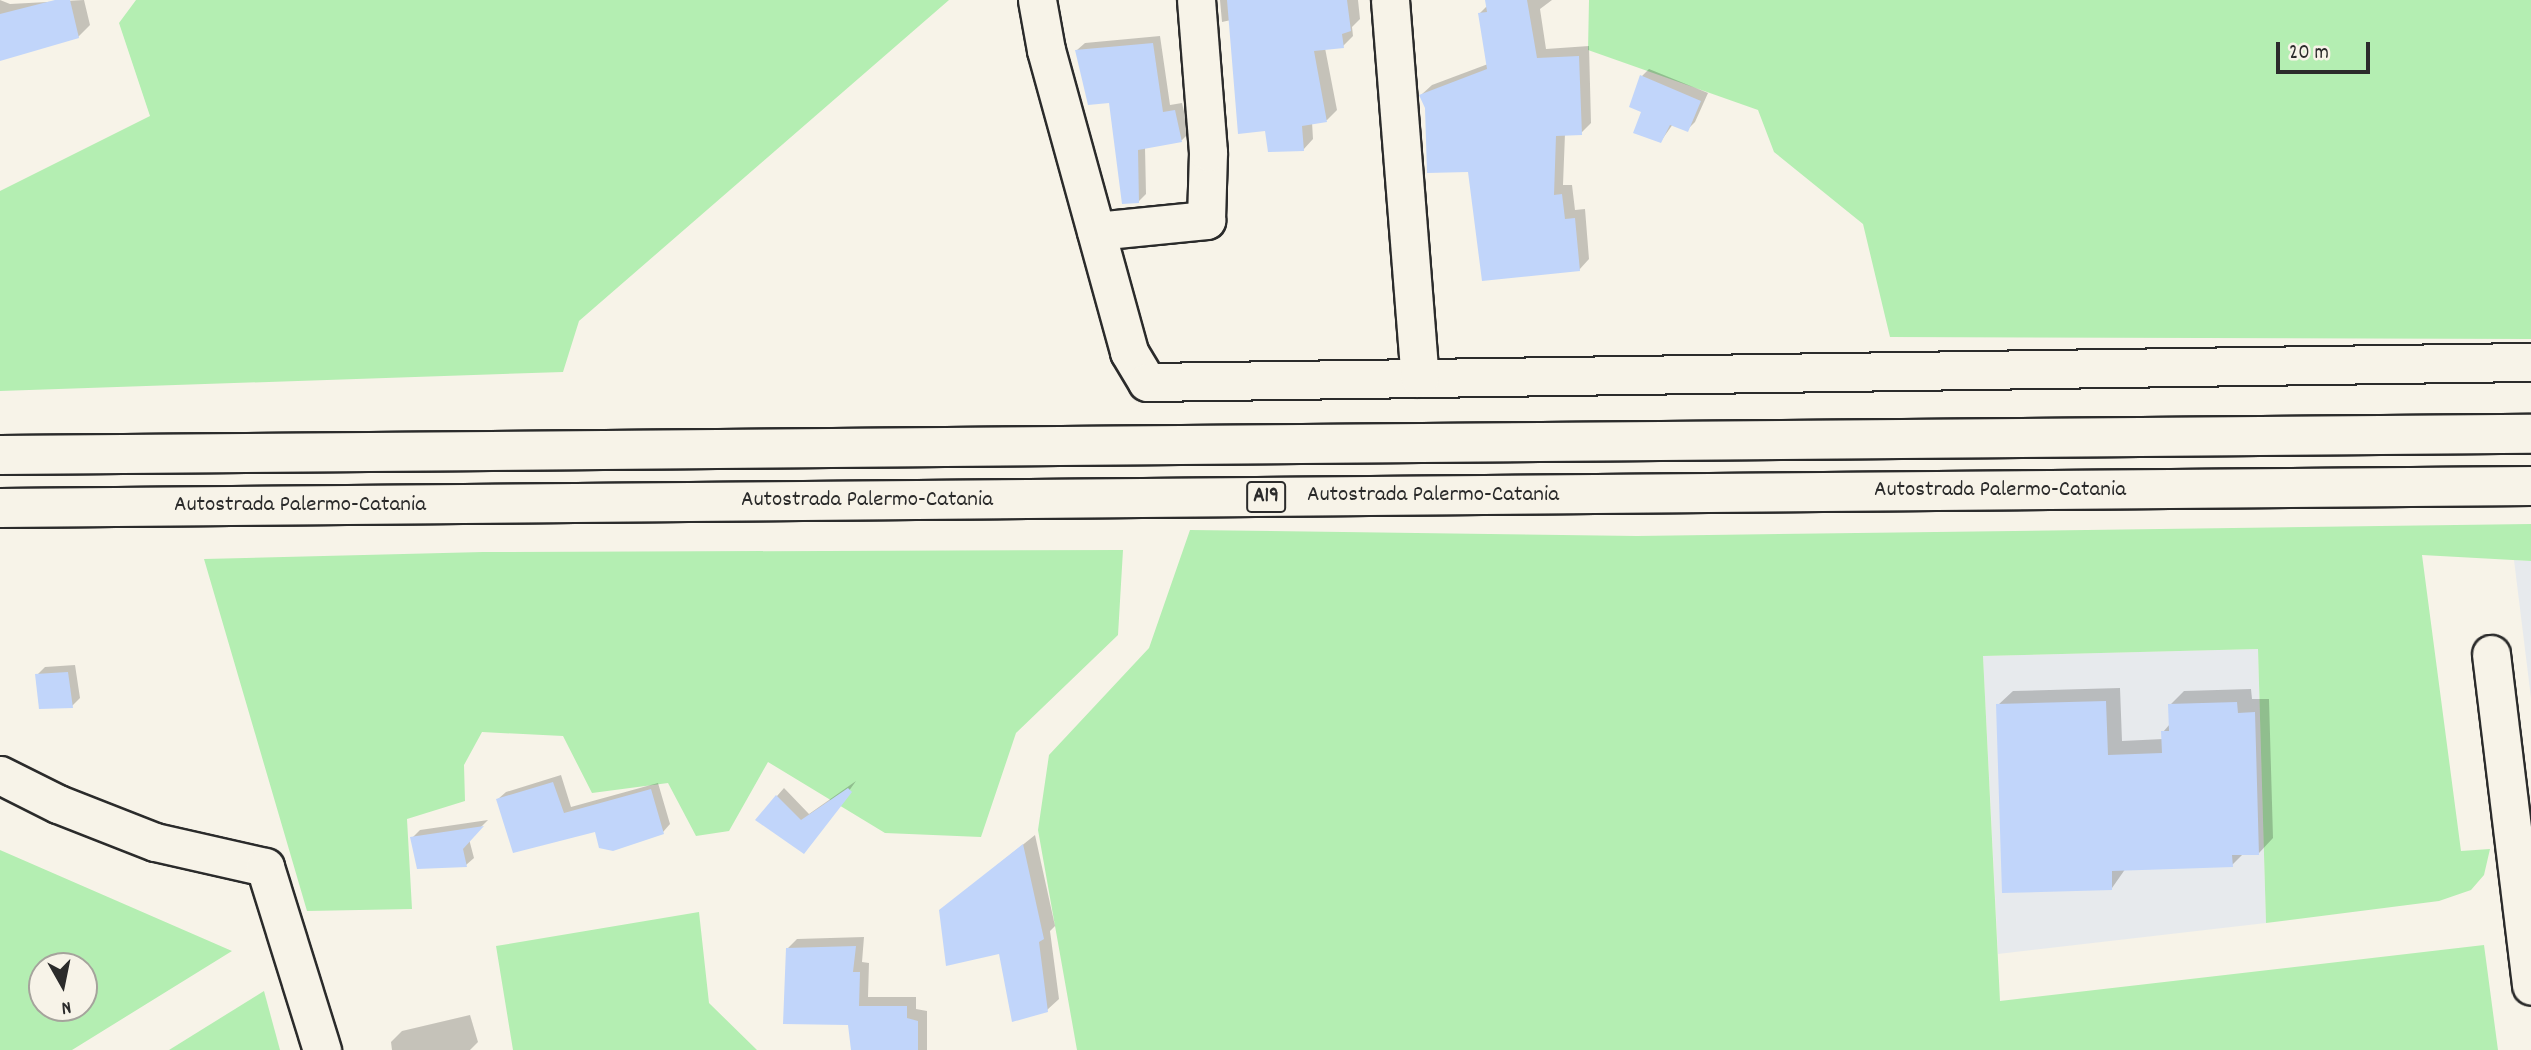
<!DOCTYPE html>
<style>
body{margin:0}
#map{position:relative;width:2531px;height:1050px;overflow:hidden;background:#f7f3e8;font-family:Dekko,sans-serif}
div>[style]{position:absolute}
.built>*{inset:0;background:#e7eaed}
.green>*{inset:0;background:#b4eeb2}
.shadow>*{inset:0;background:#0003}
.building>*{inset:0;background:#c1d5fa}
.roads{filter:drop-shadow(2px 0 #2b2b2b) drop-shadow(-2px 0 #2b2b2b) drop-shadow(0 2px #2b2b2b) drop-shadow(0 -2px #2b2b2b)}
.minor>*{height:37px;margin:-18.5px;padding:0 18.5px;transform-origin:18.5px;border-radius:18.5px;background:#f7f3e8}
.highway>*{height:38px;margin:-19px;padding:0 19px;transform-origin:19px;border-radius:19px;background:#f7f3e8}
span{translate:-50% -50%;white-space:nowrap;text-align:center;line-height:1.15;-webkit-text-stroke:5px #f7f3e8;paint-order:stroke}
.shield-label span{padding:2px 5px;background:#f7f3e8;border:2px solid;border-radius:5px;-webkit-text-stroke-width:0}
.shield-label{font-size:21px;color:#2b2b2b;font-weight:700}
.street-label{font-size:23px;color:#2b2b2b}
.north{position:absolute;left:28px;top:952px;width:70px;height:70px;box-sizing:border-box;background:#f7f3e8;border:2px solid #a5a39c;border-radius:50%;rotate:171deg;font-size:19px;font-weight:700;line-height:28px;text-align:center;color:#2b2b2b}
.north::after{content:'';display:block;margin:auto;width:24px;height:32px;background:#2b2b2b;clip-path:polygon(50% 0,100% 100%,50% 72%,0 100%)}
.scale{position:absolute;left:2276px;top:42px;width:94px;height:32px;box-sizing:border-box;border:4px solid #2b2b2b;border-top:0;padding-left:9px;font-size:21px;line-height:24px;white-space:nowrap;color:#2b2b2b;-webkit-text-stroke:5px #f7f3e8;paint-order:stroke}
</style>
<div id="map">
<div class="built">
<div style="clip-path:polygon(2514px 560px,2531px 561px,2531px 698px)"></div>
<div style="clip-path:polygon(2258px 649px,2266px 923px,1998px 954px,1983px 656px)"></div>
</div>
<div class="green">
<div style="clip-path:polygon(136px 0,949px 0,579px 321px,563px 372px,0 391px,0 191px,150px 116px,119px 23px)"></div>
<div style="clip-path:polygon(1589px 0,2531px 0,2531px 339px,1890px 337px,1863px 224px,1774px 152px,1758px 110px,1588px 50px)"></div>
<div style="clip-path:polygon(2531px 524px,2531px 561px,2422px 555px,2461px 851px,2490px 849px,2484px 875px,2471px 890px,2439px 901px,2266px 923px,2258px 649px,1983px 656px,2000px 1001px,2484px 945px,2498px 1050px,1077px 1050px,1038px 830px,1049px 755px,1149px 648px,1190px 530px,1637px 536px)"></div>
<div style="clip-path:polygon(1123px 550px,1118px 635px,1016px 733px,981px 837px,885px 833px,768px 762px,729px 831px,696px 836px,668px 783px,592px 793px,563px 736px,482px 732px,464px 765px,465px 801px,407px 819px,412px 909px,307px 911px,204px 559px,483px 552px)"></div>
<div style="clip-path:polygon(evenodd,0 850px,232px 951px,72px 1050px,0 1050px,0 850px,42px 966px,84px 966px,84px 1008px,42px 1008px,42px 966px)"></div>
<div style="clip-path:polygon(699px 912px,709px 1003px,757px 1050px,513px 1050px,496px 946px)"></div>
<div style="clip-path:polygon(264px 991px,280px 1050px,169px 1050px)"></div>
</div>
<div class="shadow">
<div style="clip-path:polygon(0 0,10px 4px,84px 0,90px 25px,78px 37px,0 59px)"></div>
<div style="clip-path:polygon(1220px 0,1358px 0,1360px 19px,1352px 27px,1353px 36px,1343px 46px,1325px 48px,1337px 110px,1327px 120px,1312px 122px,1313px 139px,1303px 150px,1267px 129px,1231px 20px,1222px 22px)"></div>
<div style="clip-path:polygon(1486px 0,1552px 0,1540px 9px,1546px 49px,1589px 46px,1591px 123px,1581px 133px,1565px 134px,1563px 185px,1572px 185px,1575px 210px,1585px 209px,1589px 259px,1579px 270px,1469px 170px,1421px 95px,1432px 85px,1488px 64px,1480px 13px,1488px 5px)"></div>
<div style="clip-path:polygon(1160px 36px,1170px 105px,1182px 103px,1189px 133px,1182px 140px,1145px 147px,1146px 194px,1138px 202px,1111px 101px,1077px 50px,1085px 43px)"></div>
<div style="clip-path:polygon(1649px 69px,1708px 93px,1695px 122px,1687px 130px,1673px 124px,1661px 141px,1642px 76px)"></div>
<div style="clip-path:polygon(75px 665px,80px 698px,72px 706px,37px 675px,45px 667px)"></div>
<div style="clip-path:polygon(2120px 688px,2122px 741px,2163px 739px,2163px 732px,2170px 724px,2170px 705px,2184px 691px,2251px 689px,2252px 699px,2269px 699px,2273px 838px,2259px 853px,2244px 853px,2232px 865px,2126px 868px,2112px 888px,1998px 705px,2013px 691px)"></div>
<div style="clip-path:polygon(561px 775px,571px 807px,658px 783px,670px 824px,663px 832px,596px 830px,498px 799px,506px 792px)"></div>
<div style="clip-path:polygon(856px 781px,811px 844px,757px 819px,784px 788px,809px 814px)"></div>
<div style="clip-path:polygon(488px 820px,469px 839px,474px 858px,466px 865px,412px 838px,420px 830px)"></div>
<div style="clip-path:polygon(1035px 835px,1055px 926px,1050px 931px,1059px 999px,1047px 1010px,1000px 952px,940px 911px)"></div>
<div style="clip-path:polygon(864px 937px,862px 962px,869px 963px,868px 997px,916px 997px,916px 1009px,927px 1011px,927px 1050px,853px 1050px,849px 1023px,787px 949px,797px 939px)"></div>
<div style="clip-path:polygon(470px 1015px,478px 1042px,470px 1050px,392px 1050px,391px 1042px,402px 1031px)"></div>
</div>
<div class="building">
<div style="clip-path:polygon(55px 0,70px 0,79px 38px,0 61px,0 14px)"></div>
<div style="clip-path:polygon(1227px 0,1347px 0,1351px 31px,1342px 34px,1344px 48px,1314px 51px,1327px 122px,1302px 126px,1304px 151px,1268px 152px,1265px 131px,1238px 134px)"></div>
<div style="clip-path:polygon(1485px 0,1527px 0,1537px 58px,1579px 56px,1582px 135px,1556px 136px,1554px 195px,1562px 194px,1565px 219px,1575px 218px,1580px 271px,1482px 281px,1468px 172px,1427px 173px,1425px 108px,1419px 95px,1487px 69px,1478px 13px,1487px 12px)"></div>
<div style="clip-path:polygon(1153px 43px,1163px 112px,1175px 110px,1182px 142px,1138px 150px,1139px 203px,1122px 204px,1109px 103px,1088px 105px,1075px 50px)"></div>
<div style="clip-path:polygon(1640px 75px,1701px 101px,1688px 132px,1670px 125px,1661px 143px,1633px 133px,1641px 112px,1629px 107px)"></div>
<div style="clip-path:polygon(68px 672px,73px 708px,39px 709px,35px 674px)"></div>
<div style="clip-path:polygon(2106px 701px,2108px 755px,2162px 753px,2161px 731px,2169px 731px,2168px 704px,2237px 702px,2238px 713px,2255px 712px,2259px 855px,2232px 855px,2233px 867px,2112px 871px,2112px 890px,2002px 893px,1996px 704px)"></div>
<div style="clip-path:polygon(553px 782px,564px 813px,651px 789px,664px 834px,613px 851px,599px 848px,595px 832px,513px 853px,496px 799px)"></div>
<div style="clip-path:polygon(848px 788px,852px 792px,804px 854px,755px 820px,776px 795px,801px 820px)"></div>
<div style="clip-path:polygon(484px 826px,463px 849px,467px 867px,417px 869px,410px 837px)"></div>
<div style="clip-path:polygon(1023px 844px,1044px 939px,1039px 942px,1048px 1012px,1012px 1022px,999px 954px,946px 966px,939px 910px)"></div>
<div style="clip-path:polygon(856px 946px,853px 972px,860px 972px,859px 1006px,907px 1006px,907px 1018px,918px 1021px,918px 1050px,851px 1050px,848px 1025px,783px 1024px,786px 948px)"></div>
</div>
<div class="roads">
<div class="minor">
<div style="left:1037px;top:0;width:51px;rotate:79.8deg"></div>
<div style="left:1046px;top:50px;width:313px;rotate:74.6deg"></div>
<div style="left:1129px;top:352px;width:35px;rotate:59deg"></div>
<div style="left:1147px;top:382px;width:1384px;rotate:-0.83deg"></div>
<div style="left:1390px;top:0;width:379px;rotate:85.5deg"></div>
<div style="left:1096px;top:231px;width:111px;rotate:-5.7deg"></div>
<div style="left:1206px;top:220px;width:68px;rotate:-88.3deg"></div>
<div style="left:1208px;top:152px;width:152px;rotate:-94.5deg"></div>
<div style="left:2491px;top:654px;width:334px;rotate:83.1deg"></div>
<div style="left:0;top:775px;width:65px;rotate:26.6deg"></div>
<div style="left:58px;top:804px;width:104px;rotate:21.4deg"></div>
<div style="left:155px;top:842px;width:113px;rotate:12.8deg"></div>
<div style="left:265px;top:867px;width:192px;rotate:72.7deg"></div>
</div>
<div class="highway">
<div style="left:0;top:455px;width:2531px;rotate:-0.48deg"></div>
<div style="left:0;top:508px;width:2531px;rotate:-0.5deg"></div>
</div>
</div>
<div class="shield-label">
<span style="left:1266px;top:497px">A19</span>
</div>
<div class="street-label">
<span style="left:2000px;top:491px">Autostrada Palermo-Catania</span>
<span style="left:1433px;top:496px">Autostrada Palermo-Catania</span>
<span style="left:867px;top:501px">Autostrada Palermo-Catania</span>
<span style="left:300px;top:506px">Autostrada Palermo-Catania</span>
</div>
<div class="north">N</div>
<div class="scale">20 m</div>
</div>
